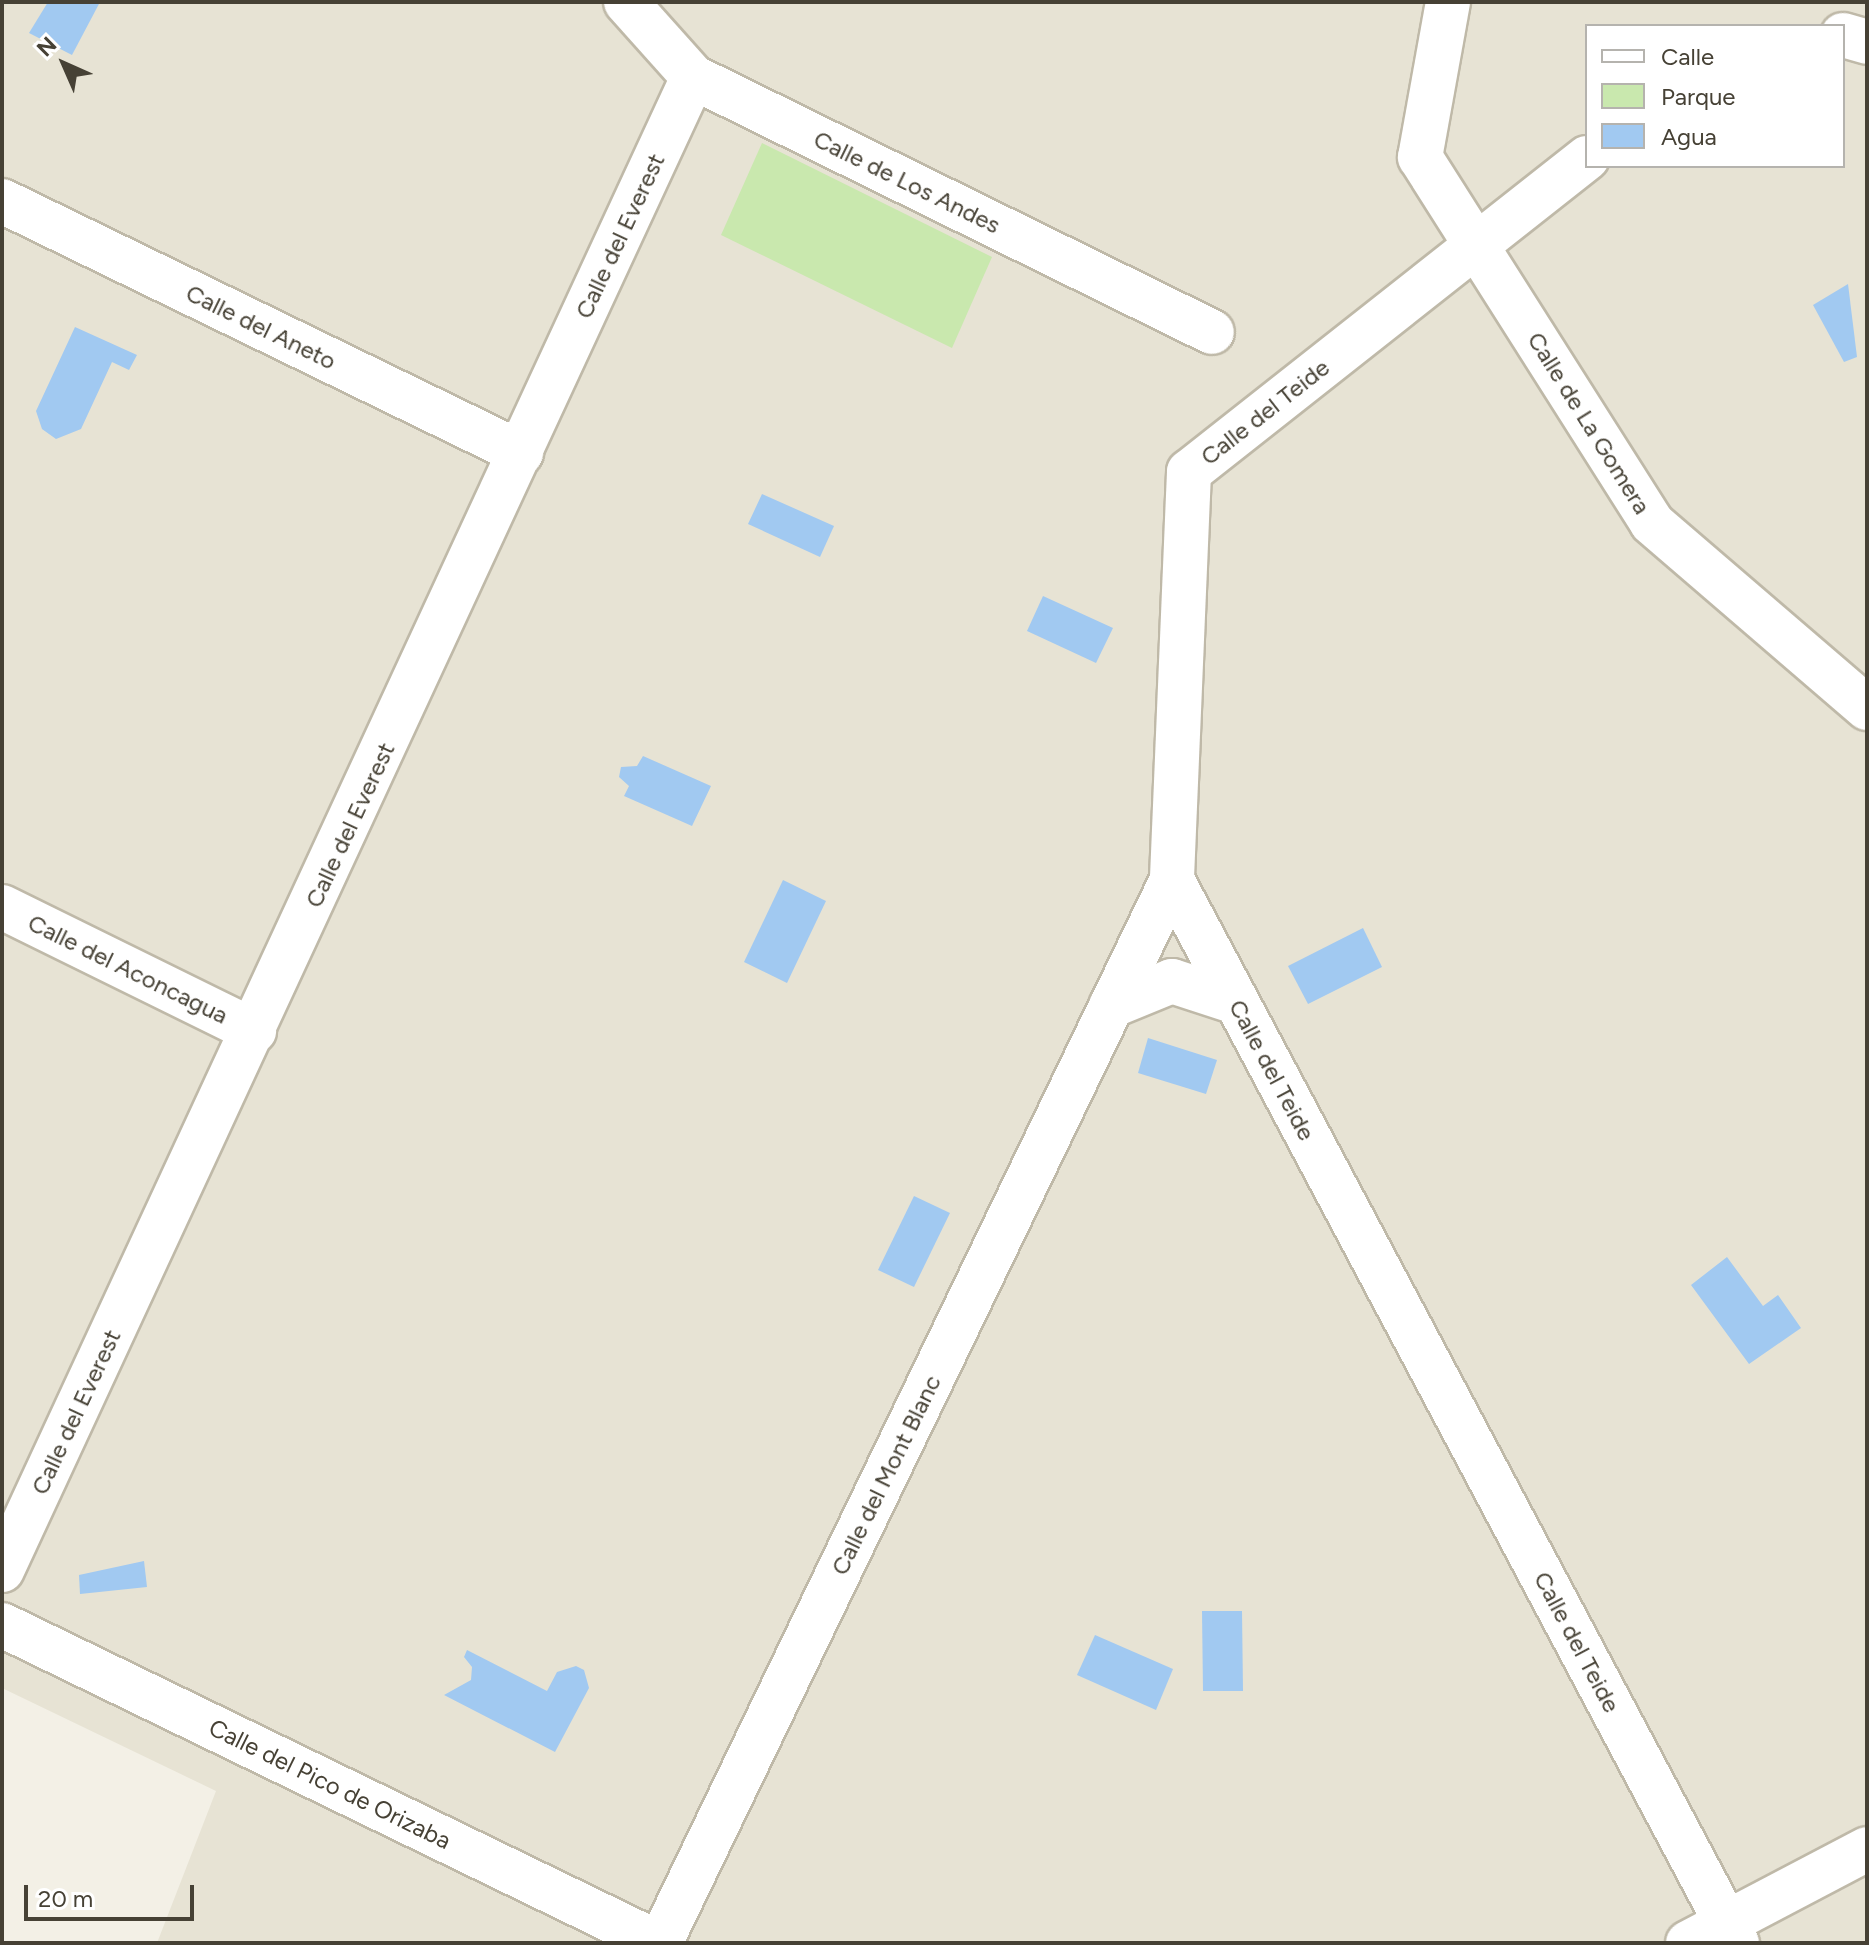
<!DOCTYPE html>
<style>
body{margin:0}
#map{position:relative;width:1869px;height:1945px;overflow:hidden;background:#f3f0e6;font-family:Figtree,sans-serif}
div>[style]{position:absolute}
.residential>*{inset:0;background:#e7e3d4}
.green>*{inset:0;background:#c9e8ae}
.water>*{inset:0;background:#a1c9f1}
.roads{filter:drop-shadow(2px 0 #bfb9a8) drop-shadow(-2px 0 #bfb9a8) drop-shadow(0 2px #bfb9a8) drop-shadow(0 -2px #bfb9a8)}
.street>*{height:44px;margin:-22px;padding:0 22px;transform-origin:22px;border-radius:22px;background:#fff}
span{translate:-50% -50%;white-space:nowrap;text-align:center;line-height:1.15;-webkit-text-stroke:6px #fff;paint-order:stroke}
.street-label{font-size:24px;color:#464135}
.frame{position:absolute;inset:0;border:4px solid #464135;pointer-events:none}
.legend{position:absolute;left:1585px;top:24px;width:260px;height:144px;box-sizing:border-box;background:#fff;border:2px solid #b5b3ae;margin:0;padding:10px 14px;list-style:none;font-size:24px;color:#464135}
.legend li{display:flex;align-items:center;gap:16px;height:40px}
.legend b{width:40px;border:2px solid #b5b3ae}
.north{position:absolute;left:24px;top:24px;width:80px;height:80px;-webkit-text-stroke:6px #fff;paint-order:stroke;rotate:315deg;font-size:22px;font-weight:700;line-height:32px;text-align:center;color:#464135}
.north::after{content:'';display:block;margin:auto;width:28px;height:36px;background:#464135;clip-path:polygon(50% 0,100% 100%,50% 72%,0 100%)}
.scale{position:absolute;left:24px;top:1885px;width:170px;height:36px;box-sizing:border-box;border:4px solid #464135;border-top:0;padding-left:10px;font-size:24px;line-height:28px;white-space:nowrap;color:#464135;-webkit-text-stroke:6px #fff;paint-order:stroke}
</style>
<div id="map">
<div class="residential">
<div style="clip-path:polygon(evenodd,2px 2px,1867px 2px,1867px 1943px,157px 1943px,216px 1791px,2px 1688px,2px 2px,1587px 26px,1843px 26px,1843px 166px,1587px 166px,1587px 26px)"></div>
</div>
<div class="green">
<div style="clip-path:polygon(762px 143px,992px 257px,952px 348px,721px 235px)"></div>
</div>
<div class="water">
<div style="clip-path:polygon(48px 2px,100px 2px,72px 55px,29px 33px)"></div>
<div style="clip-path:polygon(1848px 284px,1857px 357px,1844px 362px,1813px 305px)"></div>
<div style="clip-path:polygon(75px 327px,137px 355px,129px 370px,112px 362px,81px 429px,56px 439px,42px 429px,36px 411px)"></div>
<div style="clip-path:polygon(762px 494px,834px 526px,820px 557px,748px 524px)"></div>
<div style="clip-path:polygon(1043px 596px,1113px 628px,1096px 663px,1027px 631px)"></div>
<div style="clip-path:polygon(643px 756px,711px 786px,692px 826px,624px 796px,629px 786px,619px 777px,621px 767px,637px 766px)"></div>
<div style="clip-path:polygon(783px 880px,826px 901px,787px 983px,744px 962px)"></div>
<div style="clip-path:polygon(1363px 928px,1382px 967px,1308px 1004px,1288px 966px)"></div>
<div style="clip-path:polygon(1148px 1038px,1217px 1060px,1206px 1094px,1138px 1073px)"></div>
<div style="clip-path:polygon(914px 1196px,950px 1213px,914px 1287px,878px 1270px)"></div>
<div style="clip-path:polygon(1727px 1257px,1763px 1306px,1778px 1295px,1801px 1328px,1749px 1364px,1691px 1285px)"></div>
<div style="clip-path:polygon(144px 1561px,147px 1587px,80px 1594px,79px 1575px)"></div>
<div style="clip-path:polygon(1202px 1611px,1242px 1611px,1243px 1691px,1203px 1691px)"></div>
<div style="clip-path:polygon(1095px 1635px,1173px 1669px,1156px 1710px,1077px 1675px)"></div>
<div style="clip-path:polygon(467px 1650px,547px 1691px,557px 1672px,576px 1666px,584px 1670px,589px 1688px,555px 1752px,444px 1695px,471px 1680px,472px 1667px,464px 1657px)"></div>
</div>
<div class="roads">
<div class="street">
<div style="left:626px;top:2px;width:101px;rotate:48.2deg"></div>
<div style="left:693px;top:77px;width:578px;rotate:26.17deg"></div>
<div style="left:1448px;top:2px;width:158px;rotate:100.2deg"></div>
<div style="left:1420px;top:157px;width:433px;rotate:57.6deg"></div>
<div style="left:1652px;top:523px;width:284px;rotate:40.7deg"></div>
<div style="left:1843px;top:35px;width:25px;rotate:16deg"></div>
<div style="left:1587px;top:158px;width:507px;rotate:141.73deg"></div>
<div style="left:1189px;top:472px;width:408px;rotate:92.4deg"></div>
<div style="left:1172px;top:880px;width:1204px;rotate:62.01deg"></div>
<div style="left:2px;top:201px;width:577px;rotate:25.9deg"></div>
<div style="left:2px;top:907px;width:281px;rotate:26.2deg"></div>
<div style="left:1111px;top:1006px;width:66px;rotate:-22.3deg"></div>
<div style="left:1172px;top:981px;width:67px;rotate:18.2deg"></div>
<div style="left:2px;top:1570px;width:1645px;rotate:-65.16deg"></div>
<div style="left:2px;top:1625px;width:729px;rotate:25.86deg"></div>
<div style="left:660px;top:1943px;width:1180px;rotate:-64.28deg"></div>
<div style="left:1688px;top:1943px;width:202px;rotate:-27.7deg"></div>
</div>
</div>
<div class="street-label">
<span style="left:907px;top:182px;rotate:26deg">Calle de Los Andes</span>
<span style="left:620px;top:236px;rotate:-65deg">Calle del Everest</span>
<span style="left:261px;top:327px;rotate:26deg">Calle del Aneto</span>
<span style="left:1265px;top:412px;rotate:-38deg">Calle del Teide</span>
<span style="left:1589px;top:423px;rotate:58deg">Calle de La Gomera</span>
<span style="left:350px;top:825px;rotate:-65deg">Calle del Everest</span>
<span style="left:128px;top:969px;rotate:26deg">Calle del Aconcagua</span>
<span style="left:1272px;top:1070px;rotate:62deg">Calle del Teide</span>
<span style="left:76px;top:1412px;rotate:-65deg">Calle del Everest</span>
<span style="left:886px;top:1475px;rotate:-64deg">Calle del Mont Blanc</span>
<span style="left:1577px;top:1642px;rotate:62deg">Calle del Teide</span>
<span style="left:330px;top:1784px;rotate:26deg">Calle del Pico de Orizaba</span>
</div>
<div class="frame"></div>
<ul class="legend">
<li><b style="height:10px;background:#fff"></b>Calle</li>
<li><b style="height:22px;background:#c9e8ae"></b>Parque</li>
<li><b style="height:22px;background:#a1c9f1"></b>Agua</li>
</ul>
<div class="north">N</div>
<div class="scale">20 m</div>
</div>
